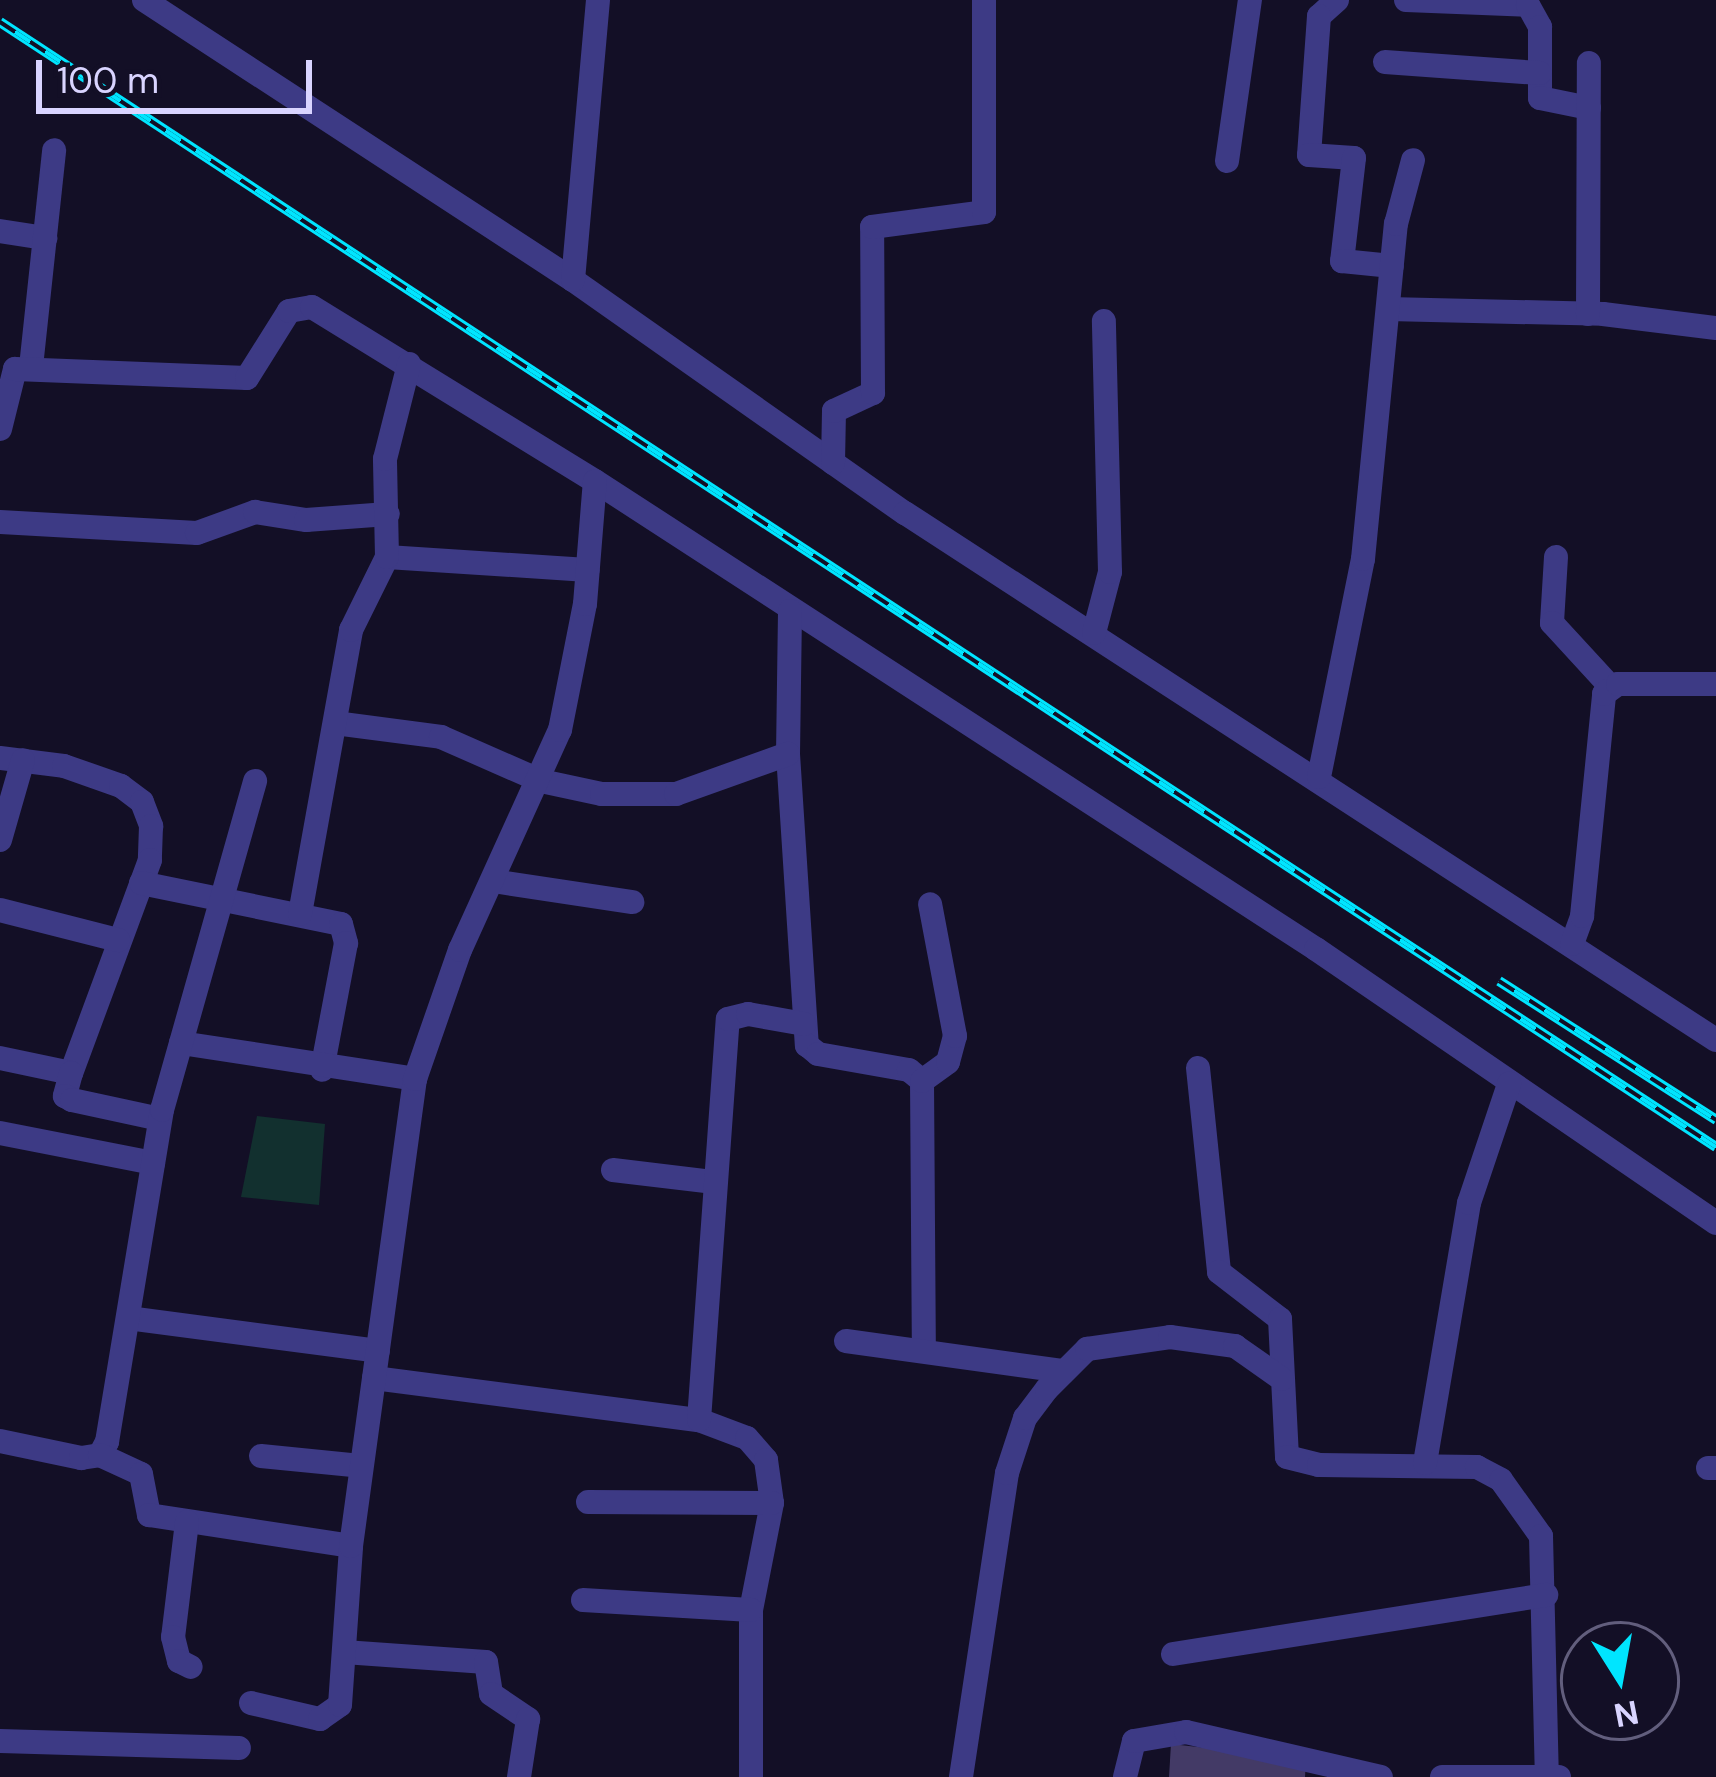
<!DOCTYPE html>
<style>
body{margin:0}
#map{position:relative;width:1716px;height:1777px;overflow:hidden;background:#130f26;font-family:"DM Sans",sans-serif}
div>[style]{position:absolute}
.green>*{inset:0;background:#12302f}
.building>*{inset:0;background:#433a66}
.minor>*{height:24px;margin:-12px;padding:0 12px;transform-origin:12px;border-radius:12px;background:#3d3a85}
.rail>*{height:10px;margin-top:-5px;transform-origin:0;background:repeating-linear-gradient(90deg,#130f26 0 18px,#00e5ff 0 36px);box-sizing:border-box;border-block:3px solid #00e5ff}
span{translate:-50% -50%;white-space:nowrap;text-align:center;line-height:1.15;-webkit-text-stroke:12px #130f26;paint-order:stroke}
.north{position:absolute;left:1560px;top:1621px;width:120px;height:120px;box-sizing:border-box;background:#130f26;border:3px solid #625e7d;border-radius:50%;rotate:169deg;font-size:33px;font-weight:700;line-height:48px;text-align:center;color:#d9d4ff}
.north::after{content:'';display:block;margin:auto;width:42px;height:54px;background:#00e5ff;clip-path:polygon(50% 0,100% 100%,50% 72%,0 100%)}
.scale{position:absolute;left:36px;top:60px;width:276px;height:54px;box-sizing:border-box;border:6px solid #d9d4ff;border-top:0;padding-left:15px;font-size:36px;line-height:42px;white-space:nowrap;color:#d9d4ff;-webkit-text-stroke:9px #130f26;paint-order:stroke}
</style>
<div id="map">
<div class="green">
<div style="clip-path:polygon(257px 1116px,325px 1124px,319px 1205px,241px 1197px)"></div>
</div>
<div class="building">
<div style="clip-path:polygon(1171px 1744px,1306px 1759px,1305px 1777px,1169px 1777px)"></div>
</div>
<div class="minor">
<div style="left:144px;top:0;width:512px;rotate:33.13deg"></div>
<div style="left:573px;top:280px;width:406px;rotate:35.1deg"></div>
<div style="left:905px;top:513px;width:967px;rotate:33.02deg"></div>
<div style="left:1337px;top:0;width:24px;rotate:138deg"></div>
<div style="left:1319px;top:16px;width:139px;rotate:94.1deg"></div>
<div style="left:1309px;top:155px;width:45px;rotate:3.8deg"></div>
<div style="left:1354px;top:158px;width:104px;rotate:96.6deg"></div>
<div style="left:1342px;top:261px;width:50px;rotate:5.7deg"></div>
<div style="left:1406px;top:0;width:122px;rotate:2.3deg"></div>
<div style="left:1528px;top:5px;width:25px;rotate:61deg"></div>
<div style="left:1540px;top:27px;width:71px;rotate:90deg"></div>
<div style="left:1540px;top:98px;width:50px;rotate:11.5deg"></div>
<div style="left:1385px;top:62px;width:155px;rotate:4.1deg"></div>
<div style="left:1227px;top:161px;width:163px;rotate:-81.9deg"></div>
<div style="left:0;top:231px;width:46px;rotate:8.8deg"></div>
<div style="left:573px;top:280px;width:281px;rotate:-84.9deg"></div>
<div style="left:1388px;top:309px;width:215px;rotate:1.3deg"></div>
<div style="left:1603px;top:314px;width:114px;rotate:7.1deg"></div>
<div style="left:1588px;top:314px;width:251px;rotate:-89.8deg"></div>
<div style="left:31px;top:367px;width:218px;rotate:-83.9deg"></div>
<div style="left:0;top:429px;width:62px;rotate:-76deg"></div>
<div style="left:15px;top:369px;width:232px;rotate:2.2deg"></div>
<div style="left:247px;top:378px;width:79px;rotate:-57.9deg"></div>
<div style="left:289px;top:311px;width:23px;rotate:-10deg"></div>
<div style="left:312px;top:307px;width:332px;rotate:31.6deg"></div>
<div style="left:595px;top:481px;width:860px;rotate:32.99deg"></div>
<div style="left:1316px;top:949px;width:485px;rotate:34.4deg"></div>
<div style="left:833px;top:463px;width:52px;rotate:-88.9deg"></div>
<div style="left:834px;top:411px;width:43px;rotate:-24.8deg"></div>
<div style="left:873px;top:393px;width:166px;rotate:-90.3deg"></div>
<div style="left:872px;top:227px;width:113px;rotate:-7.6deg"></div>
<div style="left:984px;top:212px;width:212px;rotate:-90deg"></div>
<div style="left:0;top:522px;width:197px;rotate:3.2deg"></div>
<div style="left:197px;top:533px;width:62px;rotate:-19.9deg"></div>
<div style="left:255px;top:512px;width:52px;rotate:8.9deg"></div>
<div style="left:306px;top:520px;width:82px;rotate:-4.2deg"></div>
<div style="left:387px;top:557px;width:201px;rotate:3.7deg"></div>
<div style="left:1556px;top:557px;width:66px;rotate:93.5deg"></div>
<div style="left:1552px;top:623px;width:84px;rotate:47.4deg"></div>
<div style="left:790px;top:611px;width:143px;rotate:90.8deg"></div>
<div style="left:788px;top:754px;width:292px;rotate:86.3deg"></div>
<div style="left:807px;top:1045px;width:14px;rotate:39deg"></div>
<div style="left:818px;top:1054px;width:92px;rotate:10deg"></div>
<div style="left:909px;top:1070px;width:17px;rotate:40deg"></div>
<div style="left:922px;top:1081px;width:266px;rotate:89.6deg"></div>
<div style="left:1094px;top:633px;width:63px;rotate:-75.3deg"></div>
<div style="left:1110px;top:572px;width:251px;rotate:-91.4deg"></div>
<div style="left:335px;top:723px;width:107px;rotate:7.5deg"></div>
<div style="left:441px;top:737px;width:109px;rotate:23.7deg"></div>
<div style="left:541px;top:781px;width:62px;rotate:12deg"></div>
<div style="left:602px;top:794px;width:74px"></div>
<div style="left:676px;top:794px;width:119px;rotate:-19.7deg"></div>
<div style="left:0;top:758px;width:64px;rotate:7.1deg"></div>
<div style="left:64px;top:766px;width:60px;rotate:19.3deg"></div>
<div style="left:121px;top:786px;width:26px;rotate:37deg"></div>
<div style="left:142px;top:802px;width:26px;rotate:69deg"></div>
<div style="left:151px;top:826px;width:34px;rotate:92deg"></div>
<div style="left:150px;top:860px;width:227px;rotate:110.3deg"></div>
<div style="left:71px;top:1073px;width:73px;rotate:-168.1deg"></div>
<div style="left:1319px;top:777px;width:222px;rotate:-78.6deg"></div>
<div style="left:1363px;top:559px;width:337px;rotate:-84.4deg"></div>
<div style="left:1396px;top:224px;width:66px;rotate:-75.1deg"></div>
<div style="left:0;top:840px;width:83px;rotate:-74deg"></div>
<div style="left:493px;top:881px;width:141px;rotate:8.6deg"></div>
<div style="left:141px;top:883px;width:204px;rotate:11.6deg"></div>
<div style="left:341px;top:924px;width:20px;rotate:75deg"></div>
<div style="left:346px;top:943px;width:129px;rotate:100.7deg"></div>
<div style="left:0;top:910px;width:122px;rotate:14.3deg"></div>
<div style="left:300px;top:914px;width:289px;rotate:-79.8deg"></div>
<div style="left:351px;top:630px;width:81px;rotate:-63.7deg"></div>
<div style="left:387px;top:557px;width:98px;rotate:-91.2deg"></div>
<div style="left:385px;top:459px;width:98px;rotate:-75.8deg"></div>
<div style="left:1572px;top:944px;width:30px;rotate:-70deg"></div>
<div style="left:1582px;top:916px;width:223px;rotate:-84.3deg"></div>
<div style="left:1604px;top:694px;width:17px;rotate:-36deg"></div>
<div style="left:1618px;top:684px;width:98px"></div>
<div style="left:181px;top:1043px;width:237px;rotate:8.7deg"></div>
<div style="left:1198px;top:1068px;width:205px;rotate:84.1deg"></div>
<div style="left:1219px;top:1272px;width:77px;rotate:37.6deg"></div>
<div style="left:1280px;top:1319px;width:138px;rotate:87.1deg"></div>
<div style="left:1287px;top:1457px;width:33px;rotate:14deg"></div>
<div style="left:1319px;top:1465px;width:158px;rotate:0.7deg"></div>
<div style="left:1477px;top:1467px;width:27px;rotate:28deg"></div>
<div style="left:1501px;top:1480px;width:69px;rotate:54.5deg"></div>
<div style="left:1541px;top:1536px;width:241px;rotate:88.6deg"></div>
<div style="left:71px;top:1073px;width:24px;rotate:105deg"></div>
<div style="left:65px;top:1096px;width:8px;rotate:30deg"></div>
<div style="left:72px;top:1100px;width:90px;rotate:12.2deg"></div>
<div style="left:922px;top:1081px;width:32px;rotate:-36deg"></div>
<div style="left:948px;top:1062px;width:27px;rotate:-75deg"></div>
<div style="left:955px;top:1036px;width:134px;rotate:-100.7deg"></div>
<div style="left:0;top:1133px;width:156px;rotate:11.1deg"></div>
<div style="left:613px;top:1170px;width:102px;rotate:6.8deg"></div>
<div style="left:128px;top:1318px;width:252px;rotate:7.5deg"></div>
<div style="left:846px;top:1341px;width:218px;rotate:7.9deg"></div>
<div style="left:374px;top:1378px;width:328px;rotate:7.4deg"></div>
<div style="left:699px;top:1420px;width:51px;rotate:20.6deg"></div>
<div style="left:747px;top:1438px;width:29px;rotate:49deg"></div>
<div style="left:766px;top:1460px;width:43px;rotate:82.1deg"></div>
<div style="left:772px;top:1503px;width:109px;rotate:101.1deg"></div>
<div style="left:751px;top:1610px;width:167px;rotate:90deg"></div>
<div style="left:699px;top:1420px;width:402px;rotate:-85.9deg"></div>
<div style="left:728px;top:1019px;width:21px;rotate:-14deg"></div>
<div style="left:748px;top:1014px;width:57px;rotate:10.1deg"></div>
<div style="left:0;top:1441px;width:83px;rotate:11.9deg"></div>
<div style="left:81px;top:1458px;width:19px;rotate:-9deg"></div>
<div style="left:100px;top:1455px;width:15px;rotate:-62deg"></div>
<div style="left:107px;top:1442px;width:337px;rotate:-80.6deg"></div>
<div style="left:162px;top:1110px;width:342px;rotate:-74.2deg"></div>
<div style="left:100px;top:1455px;width:45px;rotate:24.9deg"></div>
<div style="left:141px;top:1474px;width:42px;rotate:79deg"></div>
<div style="left:149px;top:1515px;width:204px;rotate:8.7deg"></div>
<div style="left:261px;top:1456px;width:100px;rotate:5.7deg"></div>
<div style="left:1425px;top:1463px;width:264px;rotate:-80.4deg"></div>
<div style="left:1469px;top:1203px;width:126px;rotate:-71.4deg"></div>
<div style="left:1708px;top:1468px;width:8px"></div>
<div style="left:588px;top:1502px;width:184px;rotate:0.3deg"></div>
<div style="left:187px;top:1522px;width:116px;rotate:96.9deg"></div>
<div style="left:173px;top:1637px;width:25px;rotate:76deg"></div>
<div style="left:179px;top:1661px;width:13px;rotate:27deg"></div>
<div style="left:583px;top:1600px;width:168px;rotate:3.4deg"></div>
<div style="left:344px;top:1652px;width:142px;rotate:4deg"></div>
<div style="left:486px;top:1662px;width:32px;rotate:81deg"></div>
<div style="left:491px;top:1694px;width:45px;rotate:34deg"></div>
<div style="left:528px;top:1719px;width:59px;rotate:98.8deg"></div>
<div style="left:1173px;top:1654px;width:378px;rotate:-9deg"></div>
<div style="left:251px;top:1703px;width:71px;rotate:13.1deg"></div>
<div style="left:320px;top:1719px;width:24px;rotate:-35deg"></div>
<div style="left:340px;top:1705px;width:159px;rotate:-86deg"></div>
<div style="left:351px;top:1546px;width:471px;rotate:-82.2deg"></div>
<div style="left:415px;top:1079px;width:137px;rotate:-70.8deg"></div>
<div style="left:460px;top:950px;width:242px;rotate:-65.6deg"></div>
<div style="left:560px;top:730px;width:128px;rotate:-78.8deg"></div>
<div style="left:585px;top:604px;width:123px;rotate:-85.4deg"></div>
<div style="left:0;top:1741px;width:239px;rotate:1.7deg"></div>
<div style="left:961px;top:1777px;width:307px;rotate:-81.4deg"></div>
<div style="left:1007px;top:1473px;width:58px;rotate:-71.9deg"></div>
<div style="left:1025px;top:1418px;width:36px;rotate:-53deg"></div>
<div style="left:1047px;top:1389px;width:57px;rotate:-45deg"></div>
<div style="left:1087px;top:1349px;width:84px;rotate:-8.2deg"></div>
<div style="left:1170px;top:1337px;width:66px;rotate:7.9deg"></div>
<div style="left:1235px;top:1346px;width:57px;rotate:35.1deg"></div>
<div style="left:1125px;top:1777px;width:37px;rotate:-76deg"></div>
<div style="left:1134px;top:1741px;width:53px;rotate:-9.8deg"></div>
<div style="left:1186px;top:1732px;width:200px;rotate:13deg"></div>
<div style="left:1442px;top:1777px;width:117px"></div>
</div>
<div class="rail">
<div style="left:0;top:22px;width:2052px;rotate:33.25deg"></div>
<div style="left:1499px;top:981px;width:258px;rotate:32.6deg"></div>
</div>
<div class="north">N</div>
<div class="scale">100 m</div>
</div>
